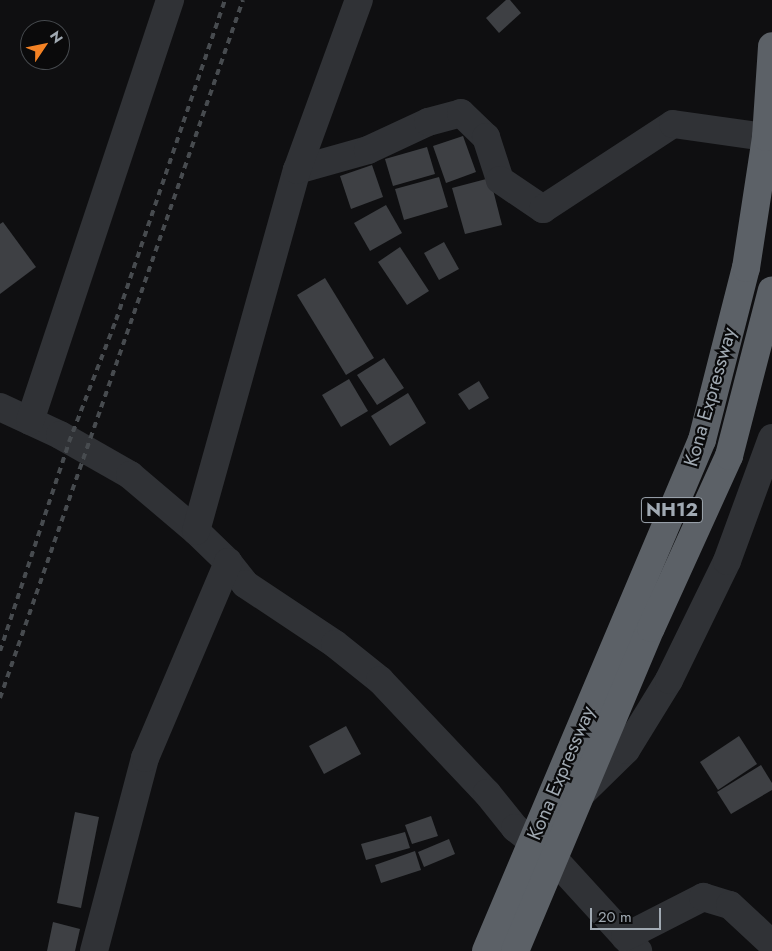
<!DOCTYPE html>
<style>
body{margin:0}
#map{position:relative;width:772px;height:951px;overflow:hidden;background:#0f0f11;font-family:Jost,sans-serif}
div>[style]{position:absolute}
.building>*{inset:0;background:#3e4044}
.minor>*{height:28px;margin:-14px;padding:0 14px;transform-origin:14px;border-radius:14px;background:#303236}
.highway>*{height:28px;margin:-14px;padding:0 14px;transform-origin:14px;border-radius:14px;background:#5c6167}
.rail>*{height:4px;margin-top:-2px;transform-origin:0;background:repeating-linear-gradient(90deg,#474b4f 0 6px,transparent 0 11px)}
span{translate:-50% -50%;white-space:nowrap;text-align:center;line-height:1.15;-webkit-text-stroke:4.5px #0a0a0b;paint-order:stroke}
.shield-label span{padding:1px 4px;background:#0a0a0b;border:1px solid;border-radius:4px;-webkit-text-stroke-width:0}
.shield-label{font-size:19px;color:#a0a9b2;font-weight:700}
.street-label{font-size:20px;color:#a0a9b2}
.north{position:absolute;left:20px;top:20px;width:50px;height:50px;box-sizing:border-box;background:#0a0a0b;border:1px solid #464a4e;border-radius:50%;rotate:56deg;font-size:14px;font-weight:700;line-height:20px;text-align:center;color:#a0a9b2}
.north::after{content:'';display:block;margin:auto;width:18px;height:22px;background:#f48224;clip-path:polygon(50% 0,100% 100%,50% 72%,0 100%)}
.scale{position:absolute;left:590px;top:908px;width:71px;height:22px;box-sizing:border-box;border:2px solid #a0a9b2;border-top:0;padding-left:6px;font-size:15px;line-height:18px;white-space:nowrap;color:#a0a9b2;-webkit-text-stroke:4px #0a0a0b;paint-order:stroke}
</style>
<div id="map">
<div class="building">
<div style="clip-path:polygon(506px 0,510px 0,521px 13px,499px 33px,486px 18px)"></div>
<div style="clip-path:polygon(463px 136px,476px 172px,446px 183px,433px 146px)"></div>
<div style="clip-path:polygon(427px 147px,435px 174px,393px 186px,385px 159px)"></div>
<div style="clip-path:polygon(372px 165px,383px 197px,351px 209px,340px 176px)"></div>
<div style="clip-path:polygon(439px 177px,448px 207px,404px 220px,395px 189px)"></div>
<div style="clip-path:polygon(490px 178px,502px 225px,465px 234px,452px 188px)"></div>
<div style="clip-path:polygon(386px 205px,402px 233px,370px 251px,354px 223px)"></div>
<div style="clip-path:polygon(3px 222px,36px 267px,0 294px,0 224px)"></div>
<div style="clip-path:polygon(444px 242px,459px 269px,439px 280px,424px 253px)"></div>
<div style="clip-path:polygon(400px 247px,429px 291px,407px 305px,378px 262px)"></div>
<div style="clip-path:polygon(325px 278px,374px 358px,346px 375px,297px 295px)"></div>
<div style="clip-path:polygon(384px 358px,404px 388px,377px 405px,357px 375px)"></div>
<div style="clip-path:polygon(349px 379px,368px 411px,341px 427px,322px 395px)"></div>
<div style="clip-path:polygon(479px 381px,489px 398px,469px 410px,458px 394px)"></div>
<div style="clip-path:polygon(408px 393px,426px 423px,390px 446px,371px 416px)"></div>
<div style="clip-path:polygon(346px 726px,361px 754px,324px 774px,309px 746px)"></div>
<div style="clip-path:polygon(739px 736px,757px 764px,718px 790px,700px 762px)"></div>
<div style="clip-path:polygon(761px 765px,772px 783px,772px 790px,731px 814px,717px 792px)"></div>
<div style="clip-path:polygon(75px 812px,99px 817px,81px 908px,57px 903px)"></div>
<div style="clip-path:polygon(431px 816px,438px 836px,412px 844px,405px 825px)"></div>
<div style="clip-path:polygon(405px 832px,410px 848px,366px 860px,361px 844px)"></div>
<div style="clip-path:polygon(449px 839px,455px 854px,424px 867px,418px 852px)"></div>
<div style="clip-path:polygon(415px 851px,421px 870px,381px 883px,375px 865px)"></div>
<div style="clip-path:polygon(53px 922px,80px 929px,75px 951px,47px 951px)"></div>
</div>
<div class="minor">
<div style="left:297px;top:170px;width:74px;rotate:-15.7deg"></div>
<div style="left:368px;top:150px;width:66px;rotate:-25deg"></div>
<div style="left:428px;top:122px;width:34px;rotate:-15deg"></div>
<div style="left:461px;top:113px;width:35px;rotate:44deg"></div>
<div style="left:486px;top:137px;width:45px;rotate:72deg"></div>
<div style="left:500px;top:180px;width:52px;rotate:34deg"></div>
<div style="left:543px;top:209px;width:155px;rotate:-33.2deg"></div>
<div style="left:673px;top:124px;width:94px;rotate:8deg"></div>
<div style="left:0;top:407px;width:66px;rotate:25deg"></div>
<div style="left:60px;top:435px;width:81px;rotate:29.7deg"></div>
<div style="left:130px;top:475px;width:87px;rotate:40.3deg"></div>
<div style="left:196px;top:531px;width:45px;rotate:44.1deg"></div>
<div style="left:228px;top:562px;width:28px;rotate:52deg"></div>
<div style="left:245px;top:584px;width:108px;rotate:33.7deg"></div>
<div style="left:335px;top:644px;width:58px;rotate:38.7deg"></div>
<div style="left:380px;top:680px;width:156px;rotate:46.6deg"></div>
<div style="left:487px;top:793px;width:45px;rotate:51.3deg"></div>
<div style="left:515px;top:828px;width:50px;rotate:38.5deg"></div>
<div style="left:554px;top:859px;width:125px;rotate:47.6deg"></div>
<div style="left:30px;top:421px;width:444px;rotate:-71.6deg"></div>
<div style="left:196px;top:531px;width:375px;rotate:-74.4deg"></div>
<div style="left:297px;top:170px;width:181px;rotate:-70deg"></div>
<div style="left:581px;top:794px;width:63px;rotate:-44.4deg"></div>
<div style="left:626px;top:750px;width:82px;rotate:-58.4deg"></div>
<div style="left:669px;top:680px;width:132px;rotate:-64deg"></div>
<div style="left:727px;top:561px;width:131px;rotate:-69.9deg"></div>
<div style="left:625px;top:937px;width:88px;rotate:-27.1deg"></div>
<div style="left:703px;top:897px;width:28px;rotate:17deg"></div>
<div style="left:730px;top:905px;width:57px;rotate:42.9deg"></div>
<div style="left:94px;top:951px;width:200px;rotate:-75.2deg"></div>
<div style="left:145px;top:758px;width:213px;rotate:-67deg"></div>
</div>
<div class="highway">
<div style="left:486px;top:951px;width:555px;rotate:-67.09deg"></div>
<div style="left:702px;top:440px;width:178px;rotate:-75.7deg"></div>
<div style="left:746px;top:268px;width:133px;rotate:-81.3deg"></div>
<div style="left:766px;top:137px;width:91px;rotate:-86.2deg"></div>
<div style="left:515px;top:951px;width:350px;rotate:-67.2deg"></div>
<div style="left:651px;top:628px;width:189px;rotate:-65.6deg"></div>
<div style="left:729px;top:456px;width:171px;rotate:-75.5deg"></div>
</div>
<div class="rail">
<div style="left:0;top:651px;width:220px;rotate:-71.7deg"></div>
<div style="left:69px;top:442px;width:131px;rotate:-68.9deg"></div>
<div style="left:116px;top:320px;width:338px;rotate:-71.2deg"></div>
<div style="left:0;top:698px;width:739px;rotate:-70.81deg"></div>
</div>
<div class="shield-label">
<span style="left:672px;top:510px">NH12</span>
</div>
<div class="street-label">
<span style="left:710px;top:397px;rotate:-74deg">Kona Expressway</span>
<span style="left:561px;top:773px;rotate:-67deg">Kona Expressway</span>
</div>
<div class="north">N</div>
<div class="scale">20 m</div>
</div>
